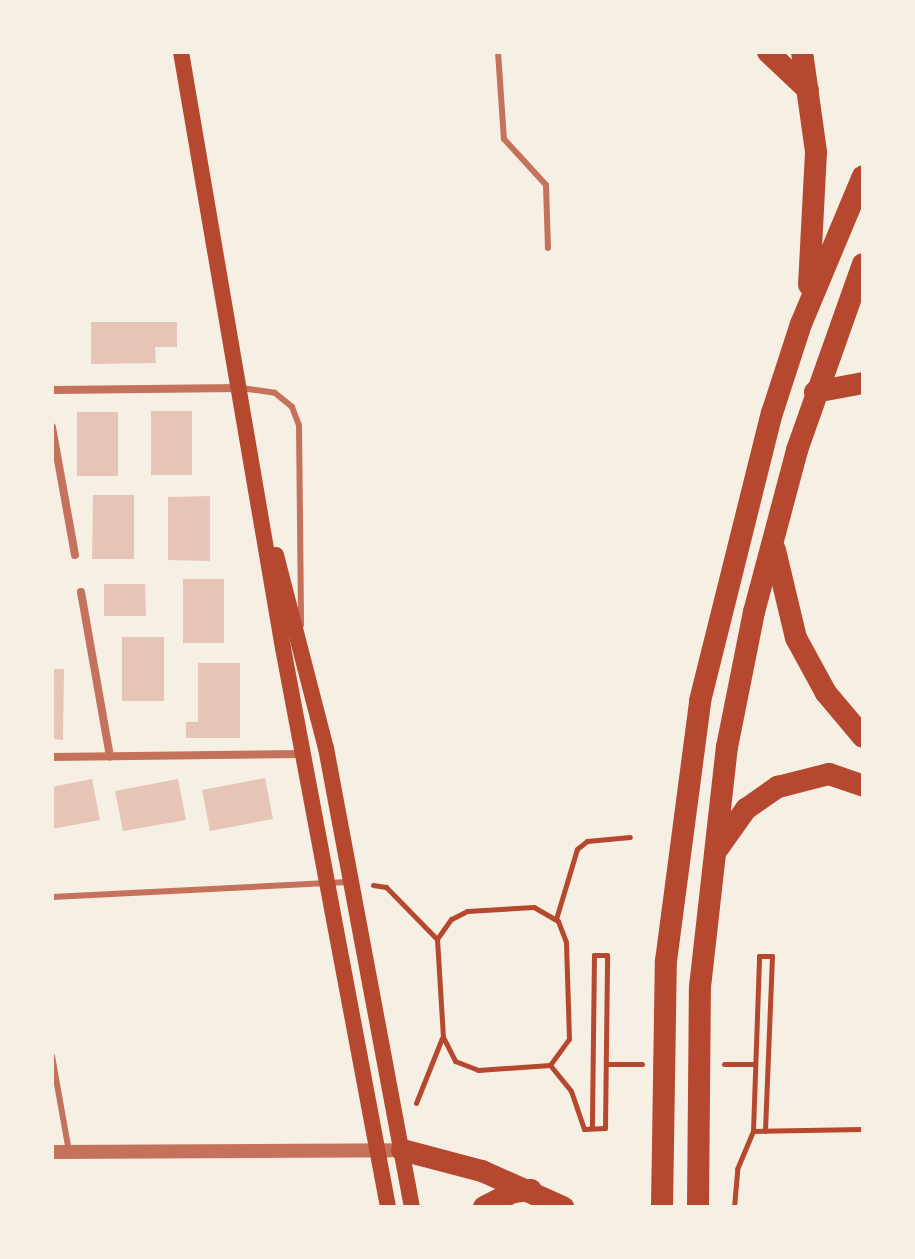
<!DOCTYPE html>
<style>
body{margin:0}
#map{position:relative;width:915px;height:1259px;overflow:hidden;background:#f6efe4;font-family:Ubuntu,sans-serif}
div>[style]{position:absolute}
.building>*{inset:0;background:#e6c5b7}
.path>*{height:5px;margin:-2.5px;padding:0 2.5px;transform-origin:2.5px;border-radius:2.5px;background:#b5482f}
.service>*{height:6px;margin:-3px;padding:0 3px;transform-origin:3px;border-radius:3px;background:#c5725c}
.minor>*{height:8px;margin:-4px;padding:0 4px;transform-origin:4px;border-radius:4px;background:#c5725c}
.tertiary>*{height:14px;margin:-7px;padding:0 7px;transform-origin:7px;border-radius:7px;background:#c5725c}
.secondary>*{height:16px;margin:-8px;padding:0 8px;transform-origin:8px;border-radius:8px;background:#b5482f}
.trunk>*{height:22px;margin:-11px;padding:0 11px;transform-origin:11px;border-radius:11px;background:#b5482f}
span{translate:-50% -50%;white-space:nowrap;text-align:center;line-height:1.15;-webkit-text-stroke:8px #f6efe4;paint-order:stroke}
.frame{position:absolute;inset:0;border:54px solid #f6efe4;pointer-events:none}
</style>
<div id="map">
<div class="building">
<div style="clip-path:polygon(91px 322px,177px 322px,177px 347px,155px 347px,156px 363px,91px 364px)"></div>
<div style="clip-path:polygon(151px 411px,192px 411px,192px 475px,151px 475px)"></div>
<div style="clip-path:polygon(77px 412px,118px 412px,118px 476px,77px 476px)"></div>
<div style="clip-path:polygon(93px 495px,134px 495px,134px 559px,92px 559px)"></div>
<div style="clip-path:polygon(210px 496px,210px 561px,168px 560px,168px 497px)"></div>
<div style="clip-path:polygon(183px 579px,224px 579px,224px 643px,183px 643px)"></div>
<div style="clip-path:polygon(104px 584px,145px 584px,146px 616px,104px 616px)"></div>
<div style="clip-path:polygon(122px 637px,164px 637px,164px 701px,122px 701px)"></div>
<div style="clip-path:polygon(198px 663px,240px 663px,240px 738px,186px 738px,186px 722px,198px 722px)"></div>
<div style="clip-path:polygon(52px 669px,64px 669px,63px 740px,52px 739px)"></div>
<div style="clip-path:polygon(265px 778px,273px 819px,210px 831px,202px 790px)"></div>
<div style="clip-path:polygon(92px 779px,100px 820px,52px 829px,52px 787px)"></div>
<div style="clip-path:polygon(178px 779px,186px 820px,123px 831px,115px 791px)"></div>
</div>
<div class="path">
<div style="left:373px;top:885px;width:13px;rotate:9deg"></div>
<div style="left:386px;top:887px;width:73px;rotate:45.6deg"></div>
<div style="left:437px;top:939px;width:98px;rotate:86.5deg"></div>
<div style="left:443px;top:1037px;width:27px;rotate:63deg"></div>
<div style="left:455px;top:1061px;width:25px;rotate:21deg"></div>
<div style="left:478px;top:1070px;width:72px;rotate:-4deg"></div>
<div style="left:550px;top:1065px;width:32px;rotate:-54deg"></div>
<div style="left:569px;top:1039px;width:97px;rotate:-91.8deg"></div>
<div style="left:566px;top:942px;width:22px;rotate:-111deg"></div>
<div style="left:558px;top:921px;width:28px;rotate:-150deg"></div>
<div style="left:534px;top:907px;width:67px;rotate:176.6deg"></div>
<div style="left:467px;top:911px;width:18px;rotate:153deg"></div>
<div style="left:451px;top:919px;width:24px;rotate:125deg"></div>
<div style="left:556px;top:919px;width:73px;rotate:-73.3deg"></div>
<div style="left:577px;top:849px;width:13px;rotate:-39deg"></div>
<div style="left:587px;top:841px;width:43px;rotate:-5.3deg"></div>
<div style="left:606px;top:1064px;width:36px"></div>
<div style="left:724px;top:1064px;width:31px"></div>
<div style="left:550px;top:1065px;width:33px;rotate:51deg"></div>
<div style="left:571px;top:1091px;width:40px;rotate:71.1deg"></div>
<div style="left:584px;top:1129px;width:21px;rotate:-3deg"></div>
<div style="left:605px;top:1128px;width:173px;rotate:-89.3deg"></div>
<div style="left:607px;top:955px;width:13px;rotate:180deg"></div>
<div style="left:594px;top:955px;width:173px;rotate:90.7deg"></div>
<div style="left:416px;top:1103px;width:70px;rotate:-68.2deg"></div>
<div style="left:753px;top:1131px;width:110px;rotate:-1deg"></div>
<div style="left:734px;top:1207px;width:38px;rotate:-85deg"></div>
<div style="left:737px;top:1169px;width:41px;rotate:-67.2deg"></div>
<div style="left:753px;top:1131px;width:175px;rotate:-88deg"></div>
<div style="left:759px;top:956px;width:13px"></div>
<div style="left:772px;top:956px;width:175px;rotate:92.3deg"></div>
</div>
<div class="service">
<div style="left:498px;top:52px;width:87px;rotate:86.1deg"></div>
<div style="left:504px;top:139px;width:62px;rotate:47.6deg"></div>
<div style="left:546px;top:185px;width:63px;rotate:88.2deg"></div>
<div style="left:241px;top:388px;width:34px;rotate:8deg"></div>
<div style="left:275px;top:393px;width:22px;rotate:39deg"></div>
<div style="left:292px;top:407px;width:19px;rotate:69deg"></div>
<div style="left:299px;top:425px;width:200px;rotate:89.4deg"></div>
<div style="left:52px;top:897px;width:296px;rotate:-2.9deg"></div>
<div style="left:52px;top:1056px;width:97px;rotate:79.9deg"></div>
</div>
<div class="minor">
<div style="left:52px;top:390px;width:187px;rotate:-0.6deg"></div>
<div style="left:52px;top:427px;width:130px;rotate:79.8deg"></div>
<div style="left:81px;top:592px;width:167px;rotate:80deg"></div>
<div style="left:52px;top:757px;width:250px;rotate:-0.7deg"></div>
</div>
<div class="tertiary">
<div style="left:52px;top:1152px;width:350px;rotate:-0.3deg"></div>
</div>
<div class="secondary">
<div style="left:181px;top:52px;width:605px;rotate:80.29deg"></div>
<div style="left:283px;top:648px;width:569px;rotate:79.36deg"></div>
<div style="left:276px;top:555px;width:199px;rotate:75.5deg"></div>
<div style="left:326px;top:748px;width:467px;rotate:79.4deg"></div>
</div>
<div class="trunk">
<div style="left:768px;top:52px;width:55px;rotate:43.5deg"></div>
<div style="left:802px;top:52px;width:101px;rotate:82deg"></div>
<div style="left:816px;top:152px;width:133px;rotate:93deg"></div>
<div style="left:815px;top:392px;width:49px;rotate:-10.6deg"></div>
<div style="left:775px;top:550px;width:90px;rotate:76.6deg"></div>
<div style="left:796px;top:638px;width:63px;rotate:61.4deg"></div>
<div style="left:826px;top:693px;width:57px;rotate:49.9deg"></div>
<div style="left:716px;top:851px;width:52px;rotate:-54.5deg"></div>
<div style="left:746px;top:809px;width:39px;rotate:-35deg"></div>
<div style="left:778px;top:787px;width:53px;rotate:-14.3deg"></div>
<div style="left:829px;top:774px;width:36px;rotate:19deg"></div>
<div style="left:402px;top:1150px;width:83px;rotate:14.7deg"></div>
<div style="left:482px;top:1171px;width:89px;rotate:24deg"></div>
<div style="left:484px;top:1207px;width:34px;rotate:-27deg"></div>
<div style="left:514px;top:1192px;width:17px;rotate:-7deg"></div>
<div style="left:662px;top:1207px;width:246px;rotate:-89.1deg"></div>
<div style="left:666px;top:961px;width:262px;rotate:-82.5deg"></div>
<div style="left:700px;top:701px;width:297px;rotate:-76deg"></div>
<div style="left:772px;top:413px;width:94px;rotate:-72deg"></div>
<div style="left:801px;top:324px;width:160px;rotate:-67.3deg"></div>
<div style="left:698px;top:1207px;width:220px;rotate:-89.5deg"></div>
<div style="left:700px;top:987px;width:242px;rotate:-83.6deg"></div>
<div style="left:727px;top:747px;width:138px;rotate:-78.7deg"></div>
<div style="left:754px;top:612px;width:168px;rotate:-75.1deg"></div>
<div style="left:797px;top:450px;width:197px;rotate:-70.5deg"></div>
</div>
<div class="frame"></div>
</div>
